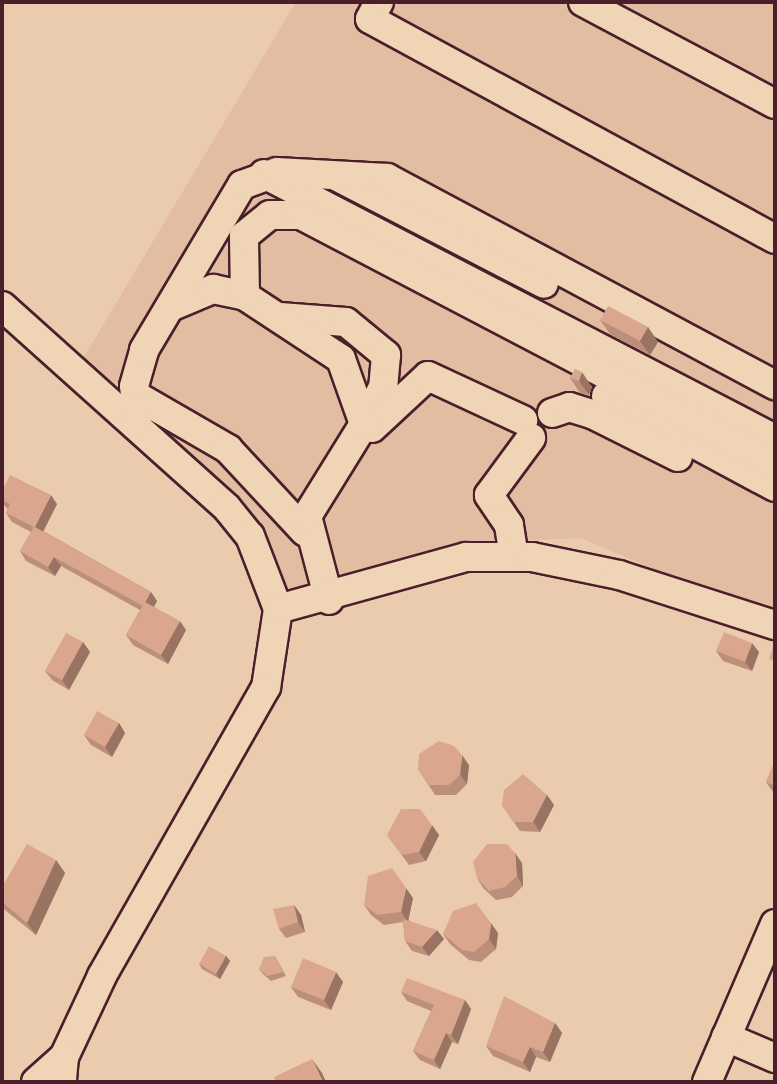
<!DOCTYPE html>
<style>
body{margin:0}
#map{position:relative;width:777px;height:1084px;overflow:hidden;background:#ebcbae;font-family:Mali,sans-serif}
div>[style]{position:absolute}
.built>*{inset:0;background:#e3bda2}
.roads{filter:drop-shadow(2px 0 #4a1f2b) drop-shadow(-2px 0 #4a1f2b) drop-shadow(0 2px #4a1f2b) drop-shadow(0 -2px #4a1f2b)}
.minor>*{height:28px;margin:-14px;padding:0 14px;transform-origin:14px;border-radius:14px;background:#efd4b6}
.wall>*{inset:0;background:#bb8f7a}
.shaded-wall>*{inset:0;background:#997463}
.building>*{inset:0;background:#daa68e}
span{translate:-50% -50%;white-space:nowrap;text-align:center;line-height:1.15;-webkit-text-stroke:8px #efd4b6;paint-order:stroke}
.frame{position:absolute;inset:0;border:4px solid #4a1f2b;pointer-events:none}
</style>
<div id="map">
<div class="built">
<div style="clip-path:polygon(296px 2px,775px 2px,775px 621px,581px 538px,450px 544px,283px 601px,272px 549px,79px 365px)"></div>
</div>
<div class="roads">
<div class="minor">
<div style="left:379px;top:2px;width:19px;rotate:118deg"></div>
<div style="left:370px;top:19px;width:461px;rotate:28.5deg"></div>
<div style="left:583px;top:2px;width:217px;rotate:28deg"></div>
<div style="left:264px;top:174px;width:576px;rotate:27.41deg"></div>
<div style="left:336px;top:176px;width:234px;rotate:27.4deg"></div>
<div style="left:2px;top:306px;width:302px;rotate:41.9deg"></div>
<div style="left:227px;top:508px;width:36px;rotate:51deg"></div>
<div style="left:250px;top:536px;width:78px;rotate:69deg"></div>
<div style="left:278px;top:609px;width:79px;rotate:98.7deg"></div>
<div style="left:266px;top:687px;width:332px;rotate:119.6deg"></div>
<div style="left:102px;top:976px;width:89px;rotate:115.1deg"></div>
<div style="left:64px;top:1057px;width:25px;rotate:95deg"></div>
<div style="left:170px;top:307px;width:47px;rotate:-22.7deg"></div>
<div style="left:213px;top:289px;width:33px;rotate:12deg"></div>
<div style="left:280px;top:317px;width:66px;rotate:4.3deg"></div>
<div style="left:346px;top:322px;width:52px;rotate:39.5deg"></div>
<div style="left:386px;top:355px;width:32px;rotate:95deg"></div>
<div style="left:383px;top:387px;width:46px;rotate:116deg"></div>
<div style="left:135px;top:395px;width:108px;rotate:30.1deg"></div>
<div style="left:228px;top:449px;width:113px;rotate:47.1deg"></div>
<div style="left:606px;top:396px;width:192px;rotate:28.3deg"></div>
<div style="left:552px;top:413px;width:18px;rotate:-19deg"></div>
<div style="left:569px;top:407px;width:24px;rotate:17deg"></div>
<div style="left:592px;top:414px;width:96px;rotate:26.6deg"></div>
<div style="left:137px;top:425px;width:39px;rotate:-94deg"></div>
<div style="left:134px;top:386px;width:37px;rotate:-74deg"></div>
<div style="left:144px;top:350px;width:192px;rotate:-59.3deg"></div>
<div style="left:242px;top:185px;width:37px;rotate:-20deg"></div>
<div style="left:277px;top:172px;width:110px;rotate:3.1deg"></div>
<div style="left:387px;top:178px;width:440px;rotate:28.1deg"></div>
<div style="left:372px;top:428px;width:76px;rotate:-42.9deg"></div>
<div style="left:428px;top:376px;width:105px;rotate:24.9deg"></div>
<div style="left:514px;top:557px;width:32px;rotate:-99deg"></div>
<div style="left:509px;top:525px;width:36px;rotate:-124deg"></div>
<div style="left:489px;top:495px;width:71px;rotate:-53.6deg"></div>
<div style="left:329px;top:600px;width:87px;rotate:-104.7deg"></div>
<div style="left:307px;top:516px;width:108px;rotate:-58.2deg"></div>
<div style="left:364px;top:424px;width:69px;rotate:-109.5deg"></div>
<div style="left:341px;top:359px;width:115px;rotate:-146.7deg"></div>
<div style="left:245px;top:296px;width:60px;rotate:-91deg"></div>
<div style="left:244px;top:236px;width:33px;rotate:-39deg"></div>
<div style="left:270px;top:215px;width:31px"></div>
<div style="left:301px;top:215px;width:535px;rotate:27.62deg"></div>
<div style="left:278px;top:609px;width:195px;rotate:-15.5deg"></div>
<div style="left:466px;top:557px;width:66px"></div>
<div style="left:532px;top:557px;width:89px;rotate:11.7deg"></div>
<div style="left:619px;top:575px;width:164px;rotate:17.8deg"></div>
<div style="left:726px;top:1037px;width:53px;rotate:23.2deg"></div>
<div style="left:36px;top:1082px;width:38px;rotate:-42deg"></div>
<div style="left:707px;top:1082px;width:172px;rotate:-66.7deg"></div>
</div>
</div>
<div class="wall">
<div style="clip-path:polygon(600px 320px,648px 327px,658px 342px,650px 355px,610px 334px)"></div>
<div style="clip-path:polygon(575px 369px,592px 387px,589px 395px,580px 393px,570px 378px)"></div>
<div style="clip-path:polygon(2px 491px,57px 504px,43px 531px,151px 592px,157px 601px,154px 607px,186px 630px,168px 664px,133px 645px,126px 635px,140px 610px,61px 566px,55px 576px,26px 561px,20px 551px,31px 532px,12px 522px,6px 513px,8px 509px,2px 503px)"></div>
<div style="clip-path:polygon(83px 642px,90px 652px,69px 690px,52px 680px,45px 671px)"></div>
<div style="clip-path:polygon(716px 651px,759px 652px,752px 671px,723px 661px)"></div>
<div style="clip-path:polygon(119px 723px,125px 733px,112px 757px,91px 745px,84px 735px)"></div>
<div style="clip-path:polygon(775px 761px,775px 793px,773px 792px,766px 782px)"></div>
<div style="clip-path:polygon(469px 765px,467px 784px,456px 795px,435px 795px,418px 769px)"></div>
<div style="clip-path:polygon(547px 795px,554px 805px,540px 832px,520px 831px,502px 805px)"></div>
<div style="clip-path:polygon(387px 835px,439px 835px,426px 861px,409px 865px)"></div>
<div style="clip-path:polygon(56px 860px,65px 873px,36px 935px,5px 910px,2px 906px,2px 887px)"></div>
<div style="clip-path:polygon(522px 863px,523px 886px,512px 897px,496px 900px,483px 888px,477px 878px)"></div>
<div style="clip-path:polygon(413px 898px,408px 920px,444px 939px,429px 956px,412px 951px,405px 941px,403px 922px,384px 925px,371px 915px,364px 905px)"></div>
<div style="clip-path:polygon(294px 905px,301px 915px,305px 932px,286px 938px,279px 929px)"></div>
<div style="clip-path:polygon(498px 933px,496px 949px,481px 962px,469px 960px,450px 944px,443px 934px)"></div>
<div style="clip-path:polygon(226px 956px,230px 961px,220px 979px,202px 969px,199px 964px)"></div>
<div style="clip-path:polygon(275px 956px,286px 976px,271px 981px,263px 974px,259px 969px)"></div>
<div style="clip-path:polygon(343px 982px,331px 1010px,298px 997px,291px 987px)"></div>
<div style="clip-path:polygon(401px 992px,465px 1000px,471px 1009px,458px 1044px,452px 1042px,440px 1069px,420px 1060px,413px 1051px,431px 1011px,407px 1001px)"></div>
<div style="clip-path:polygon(555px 1023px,562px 1033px,550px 1062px,536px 1057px,530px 1072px,493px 1056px,486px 1046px)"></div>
</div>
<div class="shaded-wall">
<div style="clip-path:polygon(648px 327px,658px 342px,650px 355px,640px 341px)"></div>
<div style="clip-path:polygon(582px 372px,592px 387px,589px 395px,579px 381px)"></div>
<div style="clip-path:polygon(51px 495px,57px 504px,41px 536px,35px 527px)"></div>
<div style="clip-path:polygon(54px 557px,61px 566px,55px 576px,48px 567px)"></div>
<div style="clip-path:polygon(151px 592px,157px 601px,149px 615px,143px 606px)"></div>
<div style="clip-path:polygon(180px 621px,186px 630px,168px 664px,161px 655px)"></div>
<div style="clip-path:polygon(83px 642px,90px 652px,69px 690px,62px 680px)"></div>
<div style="clip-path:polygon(752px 643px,759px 652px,752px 671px,745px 662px)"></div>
<div style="clip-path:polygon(119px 723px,125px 733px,112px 757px,105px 747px)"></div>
<div style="clip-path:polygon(462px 755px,469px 765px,467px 784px,460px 775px)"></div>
<div style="clip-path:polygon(547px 795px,554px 805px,540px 832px,533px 822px)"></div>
<div style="clip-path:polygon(432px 825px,439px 835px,426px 861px,419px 852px)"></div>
<div style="clip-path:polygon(515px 853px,522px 863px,523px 886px,517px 876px)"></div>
<div style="clip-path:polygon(56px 860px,65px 873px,36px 935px,27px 923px)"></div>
<div style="clip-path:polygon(406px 888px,413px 898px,408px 922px,401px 912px)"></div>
<div style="clip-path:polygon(294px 905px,301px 915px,305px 932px,298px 922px)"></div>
<div style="clip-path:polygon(491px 923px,498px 933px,496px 949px,489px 939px)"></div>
<div style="clip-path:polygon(437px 930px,444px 939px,429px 956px,422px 947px)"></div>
<div style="clip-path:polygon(226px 956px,230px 961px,220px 979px,216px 974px)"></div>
<div style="clip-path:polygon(336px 972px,343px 982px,331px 1010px,324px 1000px)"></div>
<div style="clip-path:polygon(465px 1000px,471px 1009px,458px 1044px,451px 1035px)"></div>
<div style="clip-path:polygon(555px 1023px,562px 1033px,550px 1062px,543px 1052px)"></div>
<div style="clip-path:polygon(446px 1033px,452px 1042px,440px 1069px,434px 1060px)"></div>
<div style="clip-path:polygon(530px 1047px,536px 1057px,530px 1072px,523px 1062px)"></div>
<div style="clip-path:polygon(312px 1059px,322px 1073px,326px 1082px,323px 1082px)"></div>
</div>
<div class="building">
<div style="clip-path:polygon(608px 306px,648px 327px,640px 341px,600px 320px)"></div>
<div style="clip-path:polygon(575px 369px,582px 372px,579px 381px,570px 378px)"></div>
<div style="clip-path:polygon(10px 475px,51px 495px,35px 527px,151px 592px,143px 606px,54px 557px,48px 567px,20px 551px,34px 527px,6px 513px,10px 504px,2px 500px,2px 491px)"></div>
<div style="clip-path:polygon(145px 602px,180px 621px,161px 655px,126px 635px)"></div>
<div style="clip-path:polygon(724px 632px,752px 643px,745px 662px,716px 651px)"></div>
<div style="clip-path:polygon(66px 633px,83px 642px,62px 680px,45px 671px)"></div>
<div style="clip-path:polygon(775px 642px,775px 661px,769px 659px)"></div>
<div style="clip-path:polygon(97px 711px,119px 723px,105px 747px,84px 735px)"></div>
<div style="clip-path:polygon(439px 741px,454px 746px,462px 755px,460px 775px,449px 785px,429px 785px,418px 769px,419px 754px)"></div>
<div style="clip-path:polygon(775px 761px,775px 786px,766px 782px)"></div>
<div style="clip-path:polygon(523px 774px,547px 795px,533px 822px,513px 822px,502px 805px,504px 790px)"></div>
<div style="clip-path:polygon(401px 809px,420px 809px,432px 825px,419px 852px,402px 855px,387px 835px)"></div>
<div style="clip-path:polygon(27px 844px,56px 860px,27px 923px,2px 902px,2px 887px)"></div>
<div style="clip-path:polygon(487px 844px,507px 844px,515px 853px,517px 876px,505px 887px,489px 891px,477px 878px,473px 862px)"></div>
<div style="clip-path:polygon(392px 868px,406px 888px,401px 912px,377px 915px,364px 905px,368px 876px)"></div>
<div style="clip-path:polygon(476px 903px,491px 923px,489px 939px,474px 952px,462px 950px,443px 934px,453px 911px)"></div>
<div style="clip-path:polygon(294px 905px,298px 922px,279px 929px,273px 909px)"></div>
<div style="clip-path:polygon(403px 919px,437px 930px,422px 947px,405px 941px)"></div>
<div style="clip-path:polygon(209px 946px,226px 956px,216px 974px,199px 964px)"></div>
<div style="clip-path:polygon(275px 956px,283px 972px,267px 976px,259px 969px,264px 957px)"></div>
<div style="clip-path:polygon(303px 958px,336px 972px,324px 1000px,291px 987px)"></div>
<div style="clip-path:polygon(407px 978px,465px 1000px,451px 1035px,446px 1033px,434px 1060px,413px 1051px,434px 1005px,401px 992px)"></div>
<div style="clip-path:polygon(504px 996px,555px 1023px,543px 1052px,530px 1047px,523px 1062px,486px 1046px)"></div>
<div style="clip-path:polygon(312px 1059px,323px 1082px,276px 1082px,274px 1077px)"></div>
</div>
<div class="frame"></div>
</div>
